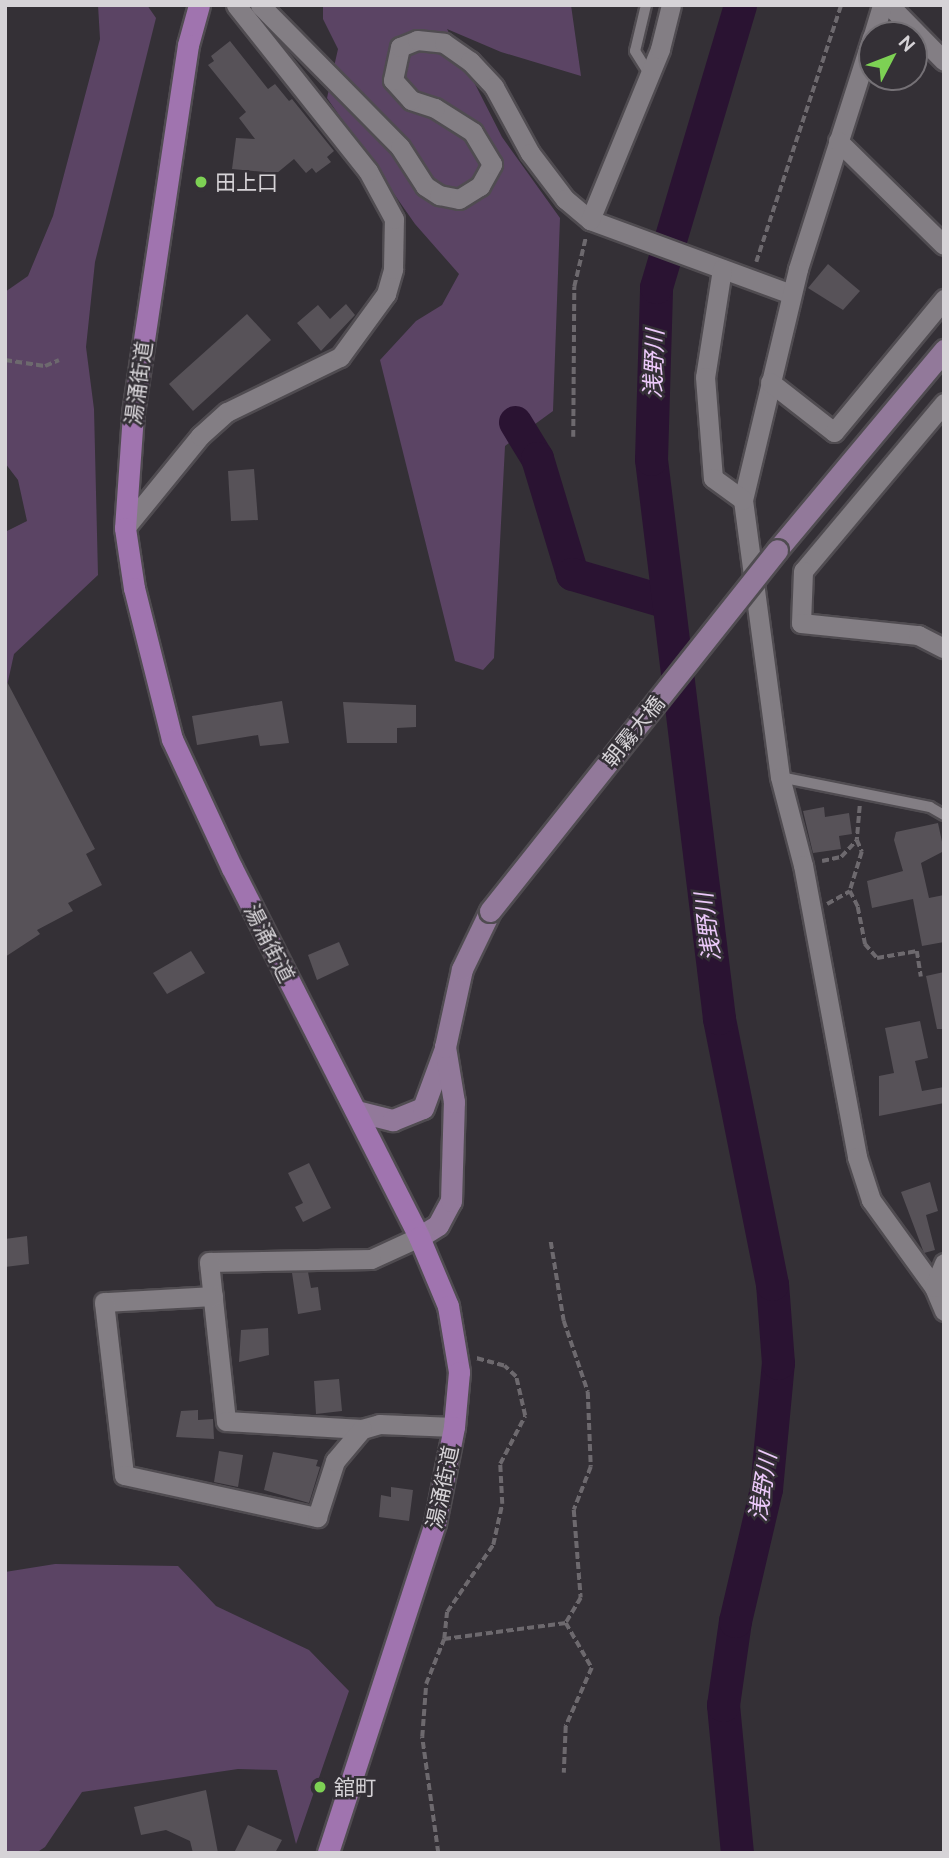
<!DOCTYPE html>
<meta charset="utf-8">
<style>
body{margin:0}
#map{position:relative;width:949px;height:1858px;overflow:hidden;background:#343036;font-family:Ubuntu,"Noto Sans JP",sans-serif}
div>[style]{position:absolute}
.green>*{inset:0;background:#5b4464}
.river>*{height:33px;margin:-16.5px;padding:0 16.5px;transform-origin:16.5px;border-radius:16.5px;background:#2a1332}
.building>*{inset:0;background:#575258}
.path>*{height:3.5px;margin-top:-1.75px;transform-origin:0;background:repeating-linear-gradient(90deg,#6d696e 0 7px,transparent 0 10.5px)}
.roads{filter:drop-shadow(2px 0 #504c51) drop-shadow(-2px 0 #504c51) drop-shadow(0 2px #504c51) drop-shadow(0 -2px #504c51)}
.lane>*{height:10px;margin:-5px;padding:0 5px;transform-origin:5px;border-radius:5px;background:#837e84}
.street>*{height:19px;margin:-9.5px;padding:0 9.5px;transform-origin:9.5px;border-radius:9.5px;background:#837e84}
.secondary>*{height:21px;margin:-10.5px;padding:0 10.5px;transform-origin:10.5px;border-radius:10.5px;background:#92799a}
.primary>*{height:21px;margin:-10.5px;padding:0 10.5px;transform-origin:10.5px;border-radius:10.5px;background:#a074af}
.bridges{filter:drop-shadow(2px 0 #504c51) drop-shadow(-2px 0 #504c51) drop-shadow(0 2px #504c51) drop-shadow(0 -2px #504c51)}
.secondary-bridge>*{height:21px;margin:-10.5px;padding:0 10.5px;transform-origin:10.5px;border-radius:10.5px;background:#92799a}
.dots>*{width:19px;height:19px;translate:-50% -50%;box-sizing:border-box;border:4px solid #343036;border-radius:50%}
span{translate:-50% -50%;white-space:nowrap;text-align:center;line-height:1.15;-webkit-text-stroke:5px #343036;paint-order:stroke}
.poi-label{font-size:21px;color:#d6d3d7}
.left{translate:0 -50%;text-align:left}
.street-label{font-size:21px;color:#d6d3d7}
.water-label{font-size:23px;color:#ecc9fa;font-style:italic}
.frame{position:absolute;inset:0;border:7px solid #d6d3d7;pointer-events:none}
.north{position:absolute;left:858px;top:21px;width:70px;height:70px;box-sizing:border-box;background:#343036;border:2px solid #757176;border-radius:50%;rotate:48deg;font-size:19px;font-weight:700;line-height:28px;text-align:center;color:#d6d3d7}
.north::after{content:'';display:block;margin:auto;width:24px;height:32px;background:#7dd154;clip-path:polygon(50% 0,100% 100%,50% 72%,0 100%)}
</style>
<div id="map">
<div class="green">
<div style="clip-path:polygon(98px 5px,147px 5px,156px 18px,95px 262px,86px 347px,94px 409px,98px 575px,14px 654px,5px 695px,5px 532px,27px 521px,18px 480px,5px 463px,5px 292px,28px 276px,53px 216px,100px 39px)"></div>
<div style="clip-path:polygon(323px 5px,571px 5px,581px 76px,501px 52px,447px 29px,502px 137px,560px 218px,553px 411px,505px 446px,494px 658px,483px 670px,455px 661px,380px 360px,416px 321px,442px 305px,459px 274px,415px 224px,327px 98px,338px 49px,323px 19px)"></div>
<div style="clip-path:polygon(55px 1564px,178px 1566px,216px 1606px,309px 1650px,349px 1691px,296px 1844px,277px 1770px,238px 1769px,82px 1792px,45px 1847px,36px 1853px,5px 1853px,5px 1572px)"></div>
</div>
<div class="river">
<div style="left:515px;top:422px;width:42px;rotate:58.6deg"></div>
<div style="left:537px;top:458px;width:121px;rotate:73.2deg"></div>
<div style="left:572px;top:574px;width:99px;rotate:16.4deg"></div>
<div style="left:737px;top:1853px;width:149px;rotate:-95.4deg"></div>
<div style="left:723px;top:1705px;width:85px;rotate:-81.9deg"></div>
<div style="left:735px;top:1621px;width:136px;rotate:-76.8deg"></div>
<div style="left:766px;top:1489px;width:127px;rotate:-84.6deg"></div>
<div style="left:778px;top:1363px;width:79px;rotate:-94.3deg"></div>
<div style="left:772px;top:1284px;width:271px;rotate:-101.3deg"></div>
<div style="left:719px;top:1018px;width:563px;rotate:-96.94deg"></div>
<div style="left:651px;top:459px;width:172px;rotate:-88.3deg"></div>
<div style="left:656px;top:287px;width:294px;rotate:-73.4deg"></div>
</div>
<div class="building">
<div style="clip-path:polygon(230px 41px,268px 89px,275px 84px,289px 101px,292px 99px,334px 151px,327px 157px,331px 162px,316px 173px,312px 168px,306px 173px,294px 159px,277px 173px,232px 169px,236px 138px,255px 139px,239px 118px,246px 112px,208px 65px,214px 61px,211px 56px)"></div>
<div style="clip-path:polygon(828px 264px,860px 291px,843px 310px,808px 288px)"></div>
<div style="clip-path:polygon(346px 304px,355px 315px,321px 351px,297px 323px,318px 305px,330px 319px)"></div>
<div style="clip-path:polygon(247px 314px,271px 340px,193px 411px,169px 384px)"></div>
<div style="clip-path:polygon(254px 469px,258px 520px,231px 521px,228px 471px)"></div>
<div style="clip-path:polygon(5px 678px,95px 849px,86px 854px,102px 885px,68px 903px,73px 911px,37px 930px,40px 934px,5px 957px)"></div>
<div style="clip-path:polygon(282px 701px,289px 743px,260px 746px,258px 735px,197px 745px,192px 716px)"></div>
<div style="clip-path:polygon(343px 702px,416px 705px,416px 727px,397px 728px,397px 743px,347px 743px)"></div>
<div style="clip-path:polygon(824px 807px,825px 817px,849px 813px,852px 834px,839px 836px,841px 849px,813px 853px,803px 811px)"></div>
<div style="clip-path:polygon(938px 823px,944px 851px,921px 863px,929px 898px,944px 895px,944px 942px,922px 946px,913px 899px,872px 908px,867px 881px,903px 871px,894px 840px,896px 832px)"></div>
<div style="clip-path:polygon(339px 942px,349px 965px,317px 980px,308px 955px)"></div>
<div style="clip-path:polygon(191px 951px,205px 973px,167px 994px,153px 973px)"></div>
<div style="clip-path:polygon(944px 972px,944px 1029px,937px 1029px,926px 976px)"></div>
<div style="clip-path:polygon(920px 1021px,928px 1058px,915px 1061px,922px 1091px,944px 1087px,944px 1103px,879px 1116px,879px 1076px,894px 1073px,885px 1028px)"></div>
<div style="clip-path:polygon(309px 1163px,331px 1208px,303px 1222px,295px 1207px,303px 1203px,288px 1173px)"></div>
<div style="clip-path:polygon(930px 1182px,938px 1211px,926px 1215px,935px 1250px,924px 1253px,901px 1192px)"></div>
<div style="clip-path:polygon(27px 1236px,29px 1264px,5px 1267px,5px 1239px)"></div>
<div style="clip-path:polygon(308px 1272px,311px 1288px,318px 1287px,321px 1310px,298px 1314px,292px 1273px)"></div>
<div style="clip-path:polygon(268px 1328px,269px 1355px,239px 1362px,241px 1330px)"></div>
<div style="clip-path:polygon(339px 1379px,342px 1411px,316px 1414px,314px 1381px)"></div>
<div style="clip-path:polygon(198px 1410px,198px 1420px,213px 1419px,214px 1439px,176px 1437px,181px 1411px)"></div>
<div style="clip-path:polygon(219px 1451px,243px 1455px,238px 1487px,214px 1482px)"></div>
<div style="clip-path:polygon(273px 1452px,318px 1460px,316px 1466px,320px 1467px,309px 1503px,264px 1490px)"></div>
<div style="clip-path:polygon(391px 1487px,413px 1490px,409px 1521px,379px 1517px,381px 1495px,391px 1497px)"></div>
<div style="clip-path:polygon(206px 1790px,218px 1853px,193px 1853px,190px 1841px,166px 1830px,141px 1835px,134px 1807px)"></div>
<div style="clip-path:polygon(248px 1825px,282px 1840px,275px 1853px,234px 1853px)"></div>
</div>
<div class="path">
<div style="left:756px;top:262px;width:271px;rotate:-71.7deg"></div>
<div style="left:5px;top:360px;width:40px;rotate:8.5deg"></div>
<div style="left:45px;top:366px;width:15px;rotate:-23deg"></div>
<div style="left:573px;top:437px;width:150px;rotate:-89.6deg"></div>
<div style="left:574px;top:287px;width:52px;rotate:-76.8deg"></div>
<div style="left:860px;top:806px;width:34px;rotate:95deg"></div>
<div style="left:857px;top:840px;width:13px;rotate:67deg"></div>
<div style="left:862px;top:852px;width:41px;rotate:107.1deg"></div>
<div style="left:850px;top:891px;width:18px;rotate:63deg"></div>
<div style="left:858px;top:907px;width:38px;rotate:79deg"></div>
<div style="left:865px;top:944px;width:18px;rotate:49deg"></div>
<div style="left:877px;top:958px;width:41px;rotate:-9.9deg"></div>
<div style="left:917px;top:951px;width:26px;rotate:81deg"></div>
<div style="left:822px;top:861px;width:19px;rotate:-12deg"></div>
<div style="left:841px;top:857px;width:23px;rotate:-47deg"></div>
<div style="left:827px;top:904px;width:26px;rotate:-29deg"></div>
<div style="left:551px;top:1242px;width:80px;rotate:80.7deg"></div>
<div style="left:564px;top:1321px;width:75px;rotate:71.3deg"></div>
<div style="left:588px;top:1392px;width:75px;rotate:87.7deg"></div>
<div style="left:591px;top:1467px;width:46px;rotate:111.6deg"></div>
<div style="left:574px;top:1510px;width:88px;rotate:85.5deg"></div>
<div style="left:581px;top:1598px;width:29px;rotate:121deg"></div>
<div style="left:444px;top:1639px;width:123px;rotate:-7.5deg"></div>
<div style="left:566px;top:1623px;width:52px;rotate:60deg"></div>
<div style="left:592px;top:1668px;width:64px;rotate:114.1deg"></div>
<div style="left:566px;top:1726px;width:47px;rotate:92.4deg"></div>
<div style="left:438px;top:1853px;width:117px;rotate:-97.9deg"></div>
<div style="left:422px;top:1737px;width:53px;rotate:-85.7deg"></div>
<div style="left:426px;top:1684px;width:48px;rotate:-68.2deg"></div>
<div style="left:444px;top:1639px;width:27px;rotate:-84deg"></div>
<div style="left:447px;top:1612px;width:81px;rotate:-55.5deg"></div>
<div style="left:493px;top:1545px;width:42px;rotate:-77.6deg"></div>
<div style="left:502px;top:1504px;width:40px;rotate:-92.9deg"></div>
<div style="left:500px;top:1464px;width:54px;rotate:-62.5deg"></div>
<div style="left:525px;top:1416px;width:40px;rotate:-103deg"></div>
<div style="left:516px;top:1377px;width:16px;rotate:-137deg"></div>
<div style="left:504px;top:1366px;width:30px;rotate:-165deg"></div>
</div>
<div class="roads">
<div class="lane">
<div style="left:646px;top:5px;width:47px;rotate:103.4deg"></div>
<div style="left:635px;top:51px;width:26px;rotate:58deg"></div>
<div style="left:780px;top:777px;width:153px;rotate:11.3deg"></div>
<div style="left:930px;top:807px;width:16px;rotate:30deg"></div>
</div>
<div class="street">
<div style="left:260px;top:5px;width:199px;rotate:45.4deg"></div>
<div style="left:400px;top:147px;width:46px;rotate:57.3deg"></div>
<div style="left:425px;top:186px;width:17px;rotate:33deg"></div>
<div style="left:439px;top:195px;width:20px;rotate:11deg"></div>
<div style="left:459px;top:199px;width:25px;rotate:-32deg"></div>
<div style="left:480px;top:186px;width:25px;rotate:-61deg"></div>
<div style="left:492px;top:164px;width:37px;rotate:-121deg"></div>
<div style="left:473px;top:132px;width:45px;rotate:-147.7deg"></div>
<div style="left:435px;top:108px;width:25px;rotate:-162deg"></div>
<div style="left:411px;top:100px;width:27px;rotate:-132deg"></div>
<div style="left:393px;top:80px;width:34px;rotate:-78deg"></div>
<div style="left:400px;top:47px;width:18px;rotate:-22deg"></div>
<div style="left:417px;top:40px;width:27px;rotate:6deg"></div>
<div style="left:444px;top:43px;width:32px;rotate:35deg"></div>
<div style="left:470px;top:61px;width:35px;rotate:47deg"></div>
<div style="left:494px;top:87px;width:75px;rotate:61.4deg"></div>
<div style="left:530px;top:153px;width:58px;rotate:52.7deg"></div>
<div style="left:565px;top:199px;width:33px;rotate:40deg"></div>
<div style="left:590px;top:220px;width:214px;rotate:20.2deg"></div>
<div style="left:889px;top:5px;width:78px;rotate:45.5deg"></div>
<div style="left:873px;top:35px;width:31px;rotate:-73deg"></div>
<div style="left:872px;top:37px;width:244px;rotate:107.7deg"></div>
<div style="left:798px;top:269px;width:237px;rotate:103.4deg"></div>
<div style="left:743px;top:500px;width:279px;rotate:82.4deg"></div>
<div style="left:780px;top:777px;width:91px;rotate:75.4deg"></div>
<div style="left:803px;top:865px;width:297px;rotate:79.5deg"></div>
<div style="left:857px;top:1157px;width:45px;rotate:72deg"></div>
<div style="left:871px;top:1200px;width:107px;rotate:54.1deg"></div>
<div style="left:934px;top:1287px;width:26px;rotate:67deg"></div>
<div style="left:838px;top:141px;width:148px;rotate:44.5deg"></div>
<div style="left:590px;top:220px;width:185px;rotate:-67.7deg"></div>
<div style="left:660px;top:49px;width:45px;rotate:-76deg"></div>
<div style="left:722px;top:269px;width:109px;rotate:98.9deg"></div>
<div style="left:705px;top:377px;width:101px;rotate:85.5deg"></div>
<div style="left:713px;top:478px;width:37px;rotate:36deg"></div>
<div style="left:770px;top:382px;width:81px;rotate:38deg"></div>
<div style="left:834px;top:432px;width:173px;rotate:-50.4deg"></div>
<div style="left:944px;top:403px;width:219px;rotate:130deg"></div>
<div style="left:803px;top:571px;width:52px;rotate:92.2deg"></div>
<div style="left:801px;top:623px;width:118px;rotate:5.9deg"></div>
<div style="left:918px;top:635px;width:29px;rotate:27deg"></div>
<div style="left:125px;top:528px;width:119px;rotate:-50.8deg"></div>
<div style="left:200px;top:436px;width:36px;rotate:-42deg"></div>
<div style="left:227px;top:412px;width:126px;rotate:-26deg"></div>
<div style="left:340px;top:357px;width:78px;rotate:-53.9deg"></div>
<div style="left:386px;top:294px;width:26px;rotate:-74deg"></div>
<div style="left:393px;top:269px;width:50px;rotate:-88.9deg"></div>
<div style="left:394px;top:219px;width:55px;rotate:-118.4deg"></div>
<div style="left:368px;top:171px;width:212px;rotate:-128.5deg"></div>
<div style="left:419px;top:1237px;width:53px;rotate:155.4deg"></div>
<div style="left:371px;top:1259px;width:162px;rotate:178.9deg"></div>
<div style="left:209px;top:1262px;width:160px;rotate:83.9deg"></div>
<div style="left:226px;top:1421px;width:136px;rotate:3.4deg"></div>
<div style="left:362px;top:1429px;width:18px;rotate:-16deg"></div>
<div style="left:379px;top:1424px;width:75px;rotate:2.3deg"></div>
<div style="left:934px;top:1287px;width:26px;rotate:-67deg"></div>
<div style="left:213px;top:1296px;width:109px;rotate:176.8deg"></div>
<div style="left:104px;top:1302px;width:174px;rotate:83.4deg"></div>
<div style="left:124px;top:1475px;width:198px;rotate:12.3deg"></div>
<div style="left:317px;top:1517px;width:59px;rotate:-72.2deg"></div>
<div style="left:335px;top:1461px;width:42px;rotate:-49.8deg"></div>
</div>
<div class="secondary">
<div style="left:777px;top:550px;width:261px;rotate:-50.1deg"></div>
<div style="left:356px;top:1111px;width:38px;rotate:14deg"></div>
<div style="left:393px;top:1120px;width:32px;rotate:-22deg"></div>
<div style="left:423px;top:1108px;width:61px;rotate:-69.8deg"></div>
<div style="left:419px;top:1237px;width:22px;rotate:-32deg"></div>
<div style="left:438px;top:1225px;width:27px;rotate:-62deg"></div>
<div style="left:451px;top:1201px;width:99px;rotate:-88.3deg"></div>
<div style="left:454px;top:1102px;width:56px;rotate:-99.3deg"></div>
<div style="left:445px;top:1047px;width:80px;rotate:-77.7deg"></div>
<div style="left:462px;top:969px;width:64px;rotate:-64.2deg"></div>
</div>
<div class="primary">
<div style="left:199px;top:5px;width:41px;rotate:105.4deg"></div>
<div style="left:188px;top:45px;width:373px;rotate:98.5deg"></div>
<div style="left:133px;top:414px;width:114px;rotate:94deg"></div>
<div style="left:125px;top:528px;width:61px;rotate:81.5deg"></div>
<div style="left:134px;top:588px;width:156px;rotate:75.9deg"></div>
<div style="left:172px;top:739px;width:142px;rotate:65.1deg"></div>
<div style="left:232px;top:868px;width:414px;rotate:63.1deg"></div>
<div style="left:419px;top:1237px;width:75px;rotate:67.2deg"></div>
<div style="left:448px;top:1306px;width:67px;rotate:80.5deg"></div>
<div style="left:459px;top:1372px;width:55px;rotate:95.2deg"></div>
<div style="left:454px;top:1427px;width:98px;rotate:101.2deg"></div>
<div style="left:435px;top:1523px;width:347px;rotate:108deg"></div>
</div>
</div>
<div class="bridges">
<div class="secondary-bridge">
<div style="left:490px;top:911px;width:461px;rotate:-51.5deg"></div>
</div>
</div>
<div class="dots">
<div style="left:201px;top:182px;background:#7dd154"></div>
<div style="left:320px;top:1787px;background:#7dd154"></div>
</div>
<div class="poi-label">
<span class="left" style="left:215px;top:182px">田上口</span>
<span class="left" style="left:334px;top:1787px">舘町</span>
</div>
<div class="street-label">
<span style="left:138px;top:383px;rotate:-82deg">湯涌街道</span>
<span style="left:633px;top:731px;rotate:-51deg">朝霧大橋</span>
<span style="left:270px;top:943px;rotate:63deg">湯涌街道</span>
<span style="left:442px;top:1487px;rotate:-78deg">湯涌街道</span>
</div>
<div class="water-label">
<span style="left:654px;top:364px;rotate:-88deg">浅野川</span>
<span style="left:708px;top:927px;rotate:-97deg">浅野川</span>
<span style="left:763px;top:1487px;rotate:-81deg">浅野川</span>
</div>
<div class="frame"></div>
<div class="north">N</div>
</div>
